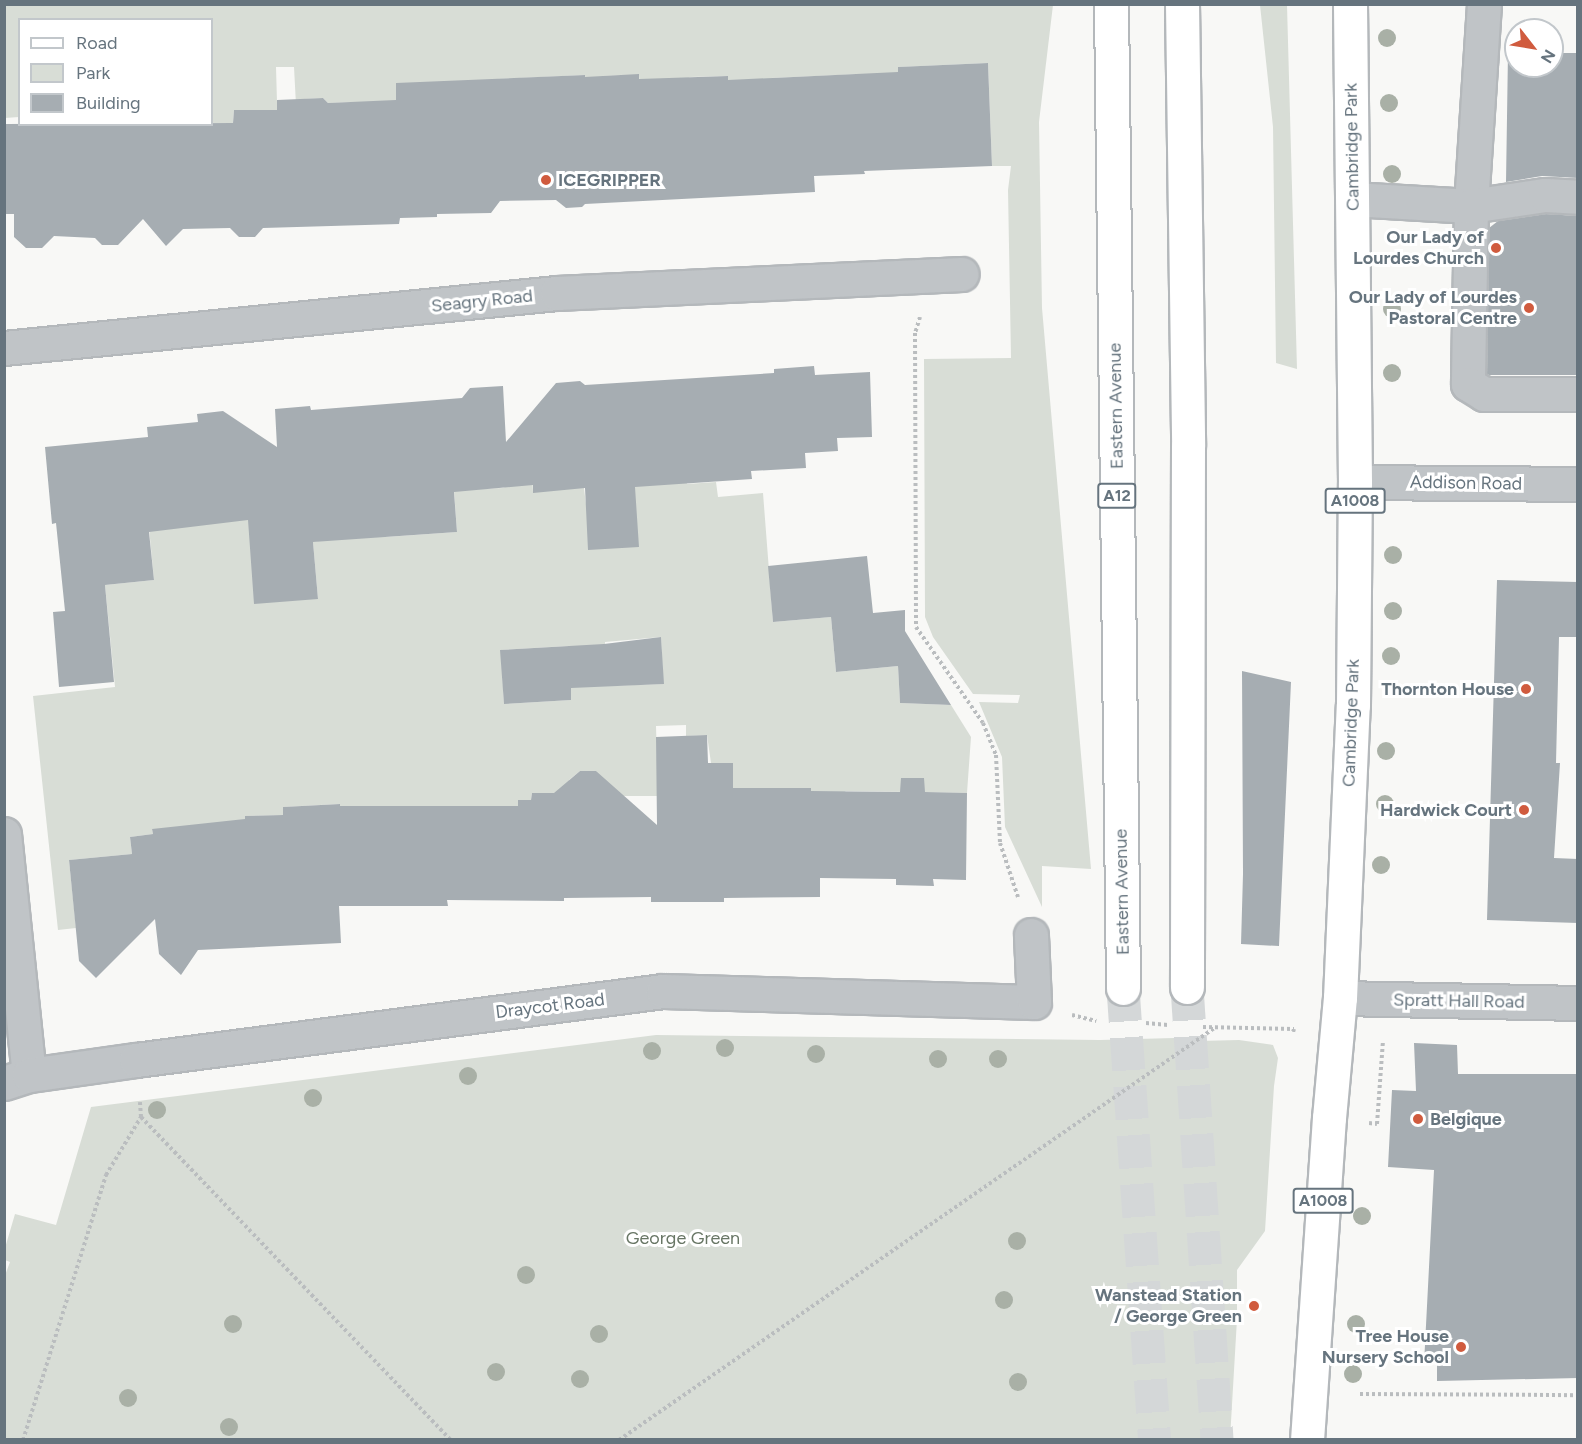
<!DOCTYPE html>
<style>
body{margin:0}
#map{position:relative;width:1582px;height:1444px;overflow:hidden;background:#f8f8f6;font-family:Figtree,sans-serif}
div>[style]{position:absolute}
.green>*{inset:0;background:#d8ddd6}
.building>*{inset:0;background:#a6adb2}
.highway-tunnel>*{height:33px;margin-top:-16.5px;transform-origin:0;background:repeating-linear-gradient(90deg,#d4d7d8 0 33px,transparent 0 49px)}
.path>*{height:4px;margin-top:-2px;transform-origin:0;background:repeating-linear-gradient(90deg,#babdbf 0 3px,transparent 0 6px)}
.roads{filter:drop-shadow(2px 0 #b4b8bb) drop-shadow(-2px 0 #b4b8bb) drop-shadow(0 2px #b4b8bb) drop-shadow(0 -2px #b4b8bb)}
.minor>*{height:33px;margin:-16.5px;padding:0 16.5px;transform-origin:16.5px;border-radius:16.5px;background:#c0c4c7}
.major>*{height:33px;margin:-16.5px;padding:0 16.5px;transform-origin:16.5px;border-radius:16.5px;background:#fff}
.highway>*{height:33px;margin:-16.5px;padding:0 16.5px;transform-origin:16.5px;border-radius:16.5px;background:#fff}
.trees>*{width:18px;height:18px;margin:-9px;border-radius:50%;background:#a9b0a6}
.dots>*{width:16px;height:16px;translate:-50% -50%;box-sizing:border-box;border:3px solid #fff;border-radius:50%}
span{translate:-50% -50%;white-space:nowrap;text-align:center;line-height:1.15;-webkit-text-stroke:6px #fff;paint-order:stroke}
.shield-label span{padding:2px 4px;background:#fff;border:2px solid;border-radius:4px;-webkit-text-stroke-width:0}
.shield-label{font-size:16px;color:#66747e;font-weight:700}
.street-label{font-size:18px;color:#66747e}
.poi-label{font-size:18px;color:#66747e;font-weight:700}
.left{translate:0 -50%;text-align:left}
.right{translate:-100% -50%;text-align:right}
.park-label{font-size:18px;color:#687665}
.frame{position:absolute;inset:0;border:6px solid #66747e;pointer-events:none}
.legend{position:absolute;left:18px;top:18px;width:195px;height:108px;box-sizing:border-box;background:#fff;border:2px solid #c2c7cb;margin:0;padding:8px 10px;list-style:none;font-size:18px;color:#66747e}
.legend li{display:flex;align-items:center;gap:12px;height:30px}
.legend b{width:30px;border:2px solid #c2c7cb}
.north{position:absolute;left:1504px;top:18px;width:60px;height:60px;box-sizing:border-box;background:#fff;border:2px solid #c2c7cb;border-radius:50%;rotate:121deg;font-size:16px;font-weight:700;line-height:24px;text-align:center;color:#66747e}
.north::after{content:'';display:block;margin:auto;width:21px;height:27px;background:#d05b3e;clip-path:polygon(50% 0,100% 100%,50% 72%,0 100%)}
</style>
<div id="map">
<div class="green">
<div style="clip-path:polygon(5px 5px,1053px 5px,1039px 122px,1042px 308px,1091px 869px,1042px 866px,1042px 907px,1005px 827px,1002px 757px,979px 702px,1018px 703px,1020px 695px,973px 694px,933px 637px,925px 617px,924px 359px,1011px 358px,1008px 190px,1011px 166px,992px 166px,988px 63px,898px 67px,899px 93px,860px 74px,771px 78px,729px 121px,727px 76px,690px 77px,641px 107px,639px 75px,603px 76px,586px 101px,584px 75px,497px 79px,396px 108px,358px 102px,328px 103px,323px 98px,304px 99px,296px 105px,294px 67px,276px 67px,278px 137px,264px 110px,234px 110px,233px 123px,212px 123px,212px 20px,20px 20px,19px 117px,5px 118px,5px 174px)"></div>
<div style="clip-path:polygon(1260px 5px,1287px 5px,1297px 369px,1276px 363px,1273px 127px)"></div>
<div style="clip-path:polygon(evenodd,532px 473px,533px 492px,583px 481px,586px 504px,633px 481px,686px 476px,687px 484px,716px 482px,718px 497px,763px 493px,773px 622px,831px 617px,836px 672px,898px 666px,900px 703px,951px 705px,971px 737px,967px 793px,846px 791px,811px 813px,811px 788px,759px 788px,733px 816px,711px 763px,707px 735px,686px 736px,686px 725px,656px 726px,658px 796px,605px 796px,596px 771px,580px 771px,569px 780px,569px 797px,532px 793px,531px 800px,518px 800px,518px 826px,341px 811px,339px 804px,283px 807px,283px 815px,246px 816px,245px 829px,152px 829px,153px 834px,130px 837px,132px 854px,69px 860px,76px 928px,58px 930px,33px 696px,115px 687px,105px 585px,154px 580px,145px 486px,248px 519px,318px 599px,313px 542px,385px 529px,386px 537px,457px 532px,454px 490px,503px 488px,532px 473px,661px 637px,663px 684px,606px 686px,605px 642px,661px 637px,532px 473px,568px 646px,571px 700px,504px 704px,501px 650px,568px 646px)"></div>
<div style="clip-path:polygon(656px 1035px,1100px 1040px,1174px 1038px,1199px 1041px,1239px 1040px,1273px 1045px,1278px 1058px,1274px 1086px,1265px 1231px,1237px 1270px,1237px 1319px,1230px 1439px,5px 1439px,4px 1278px,10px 1262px,5px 1260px,5px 1248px,15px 1214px,56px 1225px,91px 1107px)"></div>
</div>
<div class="building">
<div style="clip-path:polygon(1508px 52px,1516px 53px,1516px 66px,1552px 66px,1552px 53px,1578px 53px,1578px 178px,1542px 176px,1506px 182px)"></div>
<div style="clip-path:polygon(988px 63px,992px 166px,864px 171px,865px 174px,814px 176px,815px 192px,585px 204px,582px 207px,566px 208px,556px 200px,500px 201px,491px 213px,437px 214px,437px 217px,400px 218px,399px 224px,263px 228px,255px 237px,239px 237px,230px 228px,183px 229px,166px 246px,143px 219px,118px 245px,102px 245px,95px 238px,54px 236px,42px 248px,26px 248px,14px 237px,14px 214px,5px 214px,5px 124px,233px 123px,234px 110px,277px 110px,277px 100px,323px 98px,328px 103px,396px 100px,396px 83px,585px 75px,585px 77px,639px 74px,639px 79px,728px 76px,728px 80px,898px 72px,898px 67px)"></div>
<div style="clip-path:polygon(1546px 214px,1578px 216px,1578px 375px,1489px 375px,1487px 374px,1489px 228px,1498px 221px)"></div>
<div style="clip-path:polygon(814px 366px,815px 375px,870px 372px,872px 437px,837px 438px,838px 451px,805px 453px,806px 468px,751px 471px,752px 479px,635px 487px,639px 547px,588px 550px,585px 488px,533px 493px,533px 485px,454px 492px,457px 532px,313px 542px,318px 599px,254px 604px,248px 520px,149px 532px,154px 580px,105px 585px,114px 682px,59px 687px,53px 612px,65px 611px,56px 523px,52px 524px,45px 447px,148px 437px,147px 427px,198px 422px,197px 414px,223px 411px,277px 447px,275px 409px,310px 406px,311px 410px,462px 398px,470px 388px,503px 386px,506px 442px,556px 383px,580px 381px,585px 385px,774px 373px,774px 369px)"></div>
<div style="clip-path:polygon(867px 556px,873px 613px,905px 610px,905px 631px,951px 705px,900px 703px,898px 666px,836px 672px,831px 617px,773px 622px,768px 566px)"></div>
<div style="clip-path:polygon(1497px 580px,1578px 582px,1578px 637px,1559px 637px,1556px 763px,1560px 763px,1554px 858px,1578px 859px,1578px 923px,1487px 920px)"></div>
<div style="clip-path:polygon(661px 637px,664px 684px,571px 688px,571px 700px,504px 704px,500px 650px,604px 644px)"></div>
<div style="clip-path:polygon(1242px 671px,1291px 682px,1279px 946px,1241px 944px,1243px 874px)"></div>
<div style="clip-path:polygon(707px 735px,708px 763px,733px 763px,733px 788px,811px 788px,811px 791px,900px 792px,901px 778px,924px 778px,925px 792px,967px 793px,966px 880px,933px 879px,934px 886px,896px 885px,896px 879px,820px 878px,820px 897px,724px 898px,724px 902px,651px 902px,651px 897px,564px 898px,564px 901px,447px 900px,448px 906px,339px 906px,341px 943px,198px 950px,181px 975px,159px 954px,155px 919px,96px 978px,79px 961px,69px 860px,132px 854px,130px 837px,153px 834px,152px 829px,245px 819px,245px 816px,283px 815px,283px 807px,340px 804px,340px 806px,518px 806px,518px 800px,531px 800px,532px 793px,554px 793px,580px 771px,596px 771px,657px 825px,656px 737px)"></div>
<div style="clip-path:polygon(1414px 1043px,1457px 1045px,1458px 1074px,1578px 1074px,1578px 1378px,1437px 1381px,1437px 1363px,1424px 1364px,1434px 1170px,1388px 1167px,1392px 1090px,1416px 1091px)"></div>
</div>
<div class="highway-tunnel">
<div style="left:1187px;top:987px;width:454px;rotate:86.2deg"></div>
<div style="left:1123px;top:988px;width:453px;rotate:86deg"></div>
</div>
<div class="path">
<div style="left:920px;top:317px;width:17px;rotate:107deg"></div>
<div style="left:915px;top:333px;width:294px;rotate:89.8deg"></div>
<div style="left:916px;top:627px;width:117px;rotate:55.1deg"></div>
<div style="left:983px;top:723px;width:35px;rotate:68deg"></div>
<div style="left:996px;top:755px;width:88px;rotate:87.4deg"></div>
<div style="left:1000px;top:843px;width:57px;rotate:71.6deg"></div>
<div style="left:1072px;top:1015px;width:25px;rotate:14deg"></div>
<div style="left:1146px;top:1023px;width:22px;rotate:5deg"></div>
<div style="left:1203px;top:1027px;width:91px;rotate:1.3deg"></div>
<div style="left:1294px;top:1029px;width:3px;rotate:108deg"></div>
<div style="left:141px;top:1117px;width:448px;rotate:46.2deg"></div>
<div style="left:1369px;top:1123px;width:8px;rotate:7deg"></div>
<div style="left:1377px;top:1124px;width:83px;rotate:-85.9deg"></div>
<div style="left:1360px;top:1394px;width:218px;rotate:0.3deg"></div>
<div style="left:23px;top:1440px;width:278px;rotate:-72.6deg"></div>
<div style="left:106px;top:1175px;width:68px;rotate:-58.9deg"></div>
<div style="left:141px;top:1117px;width:15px;rotate:-94deg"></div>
<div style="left:619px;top:1440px;width:726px;rotate:-34.68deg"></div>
</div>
<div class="roads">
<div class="minor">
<div style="left:1484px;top:4px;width:202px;rotate:93.7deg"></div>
<div style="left:1471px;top:206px;width:178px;rotate:91deg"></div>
<div style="left:1468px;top:384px;width:19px;rotate:32deg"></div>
<div style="left:1484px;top:394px;width:94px"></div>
<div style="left:1352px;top:199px;width:119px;rotate:3.4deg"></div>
<div style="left:1471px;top:206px;width:75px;rotate:-8.5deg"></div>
<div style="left:1545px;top:195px;width:33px;rotate:3deg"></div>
<div style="left:4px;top:348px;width:556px;rotate:-5.68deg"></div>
<div style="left:557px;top:293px;width:405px;rotate:-2.7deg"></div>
<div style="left:1355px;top:482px;width:223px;rotate:0.5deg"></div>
<div style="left:4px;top:834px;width:242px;rotate:84.1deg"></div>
<div style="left:1340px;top:998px;width:238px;rotate:1.2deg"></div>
<div style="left:4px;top:1083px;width:26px;rotate:-18deg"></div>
<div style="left:29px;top:1075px;width:108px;rotate:-8deg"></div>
<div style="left:136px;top:1060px;width:531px;rotate:-7.46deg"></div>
<div style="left:663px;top:991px;width:371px;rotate:1.7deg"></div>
<div style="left:1034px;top:1002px;width:67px;rotate:-92.6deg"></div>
</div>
<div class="major">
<div style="left:1307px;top:1440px;width:323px;rotate:-86.1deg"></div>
<div style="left:1329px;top:1118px;width:121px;rotate:-84.8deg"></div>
<div style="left:1340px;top:998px;width:293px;rotate:-87.5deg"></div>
<div style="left:1353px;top:705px;width:223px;rotate:-89.5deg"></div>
<div style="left:1355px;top:482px;width:478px;rotate:-90.6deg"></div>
</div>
<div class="highway">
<div style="left:1111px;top:4px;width:984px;rotate:89.3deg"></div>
<div style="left:1182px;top:4px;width:442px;rotate:89.2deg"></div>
<div style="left:1188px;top:446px;width:541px;rotate:90.11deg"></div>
</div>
</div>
<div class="trees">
<div style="left:1387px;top:38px"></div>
<div style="left:1389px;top:103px"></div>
<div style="left:1392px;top:174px"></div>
<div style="left:1392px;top:309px"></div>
<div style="left:1392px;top:373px"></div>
<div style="left:1393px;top:555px"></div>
<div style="left:1393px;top:611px"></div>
<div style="left:1391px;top:656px"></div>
<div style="left:1386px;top:751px"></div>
<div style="left:1385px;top:804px"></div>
<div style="left:1381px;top:865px"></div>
<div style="left:725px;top:1048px"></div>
<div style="left:652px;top:1051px"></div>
<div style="left:816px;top:1054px"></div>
<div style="left:938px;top:1059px"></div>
<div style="left:998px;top:1059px"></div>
<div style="left:468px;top:1076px"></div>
<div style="left:313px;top:1098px"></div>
<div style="left:157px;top:1110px"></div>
<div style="left:1362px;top:1216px"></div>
<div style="left:1017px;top:1241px"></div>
<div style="left:526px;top:1275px"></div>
<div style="left:1004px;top:1300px"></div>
<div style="left:233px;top:1324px"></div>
<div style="left:1356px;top:1324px"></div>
<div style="left:599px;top:1334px"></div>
<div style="left:496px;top:1372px"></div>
<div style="left:1353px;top:1374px"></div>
<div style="left:580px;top:1379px"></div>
<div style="left:1018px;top:1382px"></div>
<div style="left:128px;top:1398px"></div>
<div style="left:229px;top:1427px"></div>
</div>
<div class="dots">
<div style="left:546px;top:180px;background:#d05b3e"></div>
<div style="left:1496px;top:248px;background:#d05b3e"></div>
<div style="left:1529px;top:308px;background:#d05b3e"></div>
<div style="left:1526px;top:689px;background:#d05b3e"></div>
<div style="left:1524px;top:810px;background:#d05b3e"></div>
<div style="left:1418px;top:1119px;background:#d05b3e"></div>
<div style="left:1254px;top:1306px;background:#d05b3e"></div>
<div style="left:1461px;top:1347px;background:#d05b3e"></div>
</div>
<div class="shield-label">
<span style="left:1117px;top:496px">A12</span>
<span style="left:1355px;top:501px">A1008</span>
<span style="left:1323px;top:1201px">A1008</span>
</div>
<div class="street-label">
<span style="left:1352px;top:147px;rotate:-91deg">Cambridge Park</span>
<span style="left:482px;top:301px;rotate:-6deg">Seagry Road</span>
<span style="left:1116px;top:406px;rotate:-91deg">Eastern Avenue</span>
<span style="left:1466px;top:483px;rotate:1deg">Addison Road</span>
<span style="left:1351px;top:723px;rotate:-88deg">Cambridge Park</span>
<span style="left:1122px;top:892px;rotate:-91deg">Eastern Avenue</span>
<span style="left:1459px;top:1001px;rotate:1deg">Spratt Hall Road</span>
<span style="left:550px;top:1006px;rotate:-7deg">Draycot Road</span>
</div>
<div class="poi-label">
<span class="left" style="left:558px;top:180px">ICEGRIPPER</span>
<span class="right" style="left:1484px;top:248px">Our Lady of<br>Lourdes Church</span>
<span class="right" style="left:1517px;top:308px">Our Lady of Lourdes<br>Pastoral Centre</span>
<span class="right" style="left:1514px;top:689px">Thornton House</span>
<span class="right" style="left:1512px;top:810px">Hardwick Court</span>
<span class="left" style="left:1430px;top:1119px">Belgique</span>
<span class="right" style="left:1242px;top:1306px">Wanstead Station<br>/ George Green</span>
<span class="right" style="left:1449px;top:1347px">Tree House<br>Nursery School</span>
</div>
<div class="park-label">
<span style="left:683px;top:1238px">George Green</span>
</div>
<div class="frame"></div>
<ul class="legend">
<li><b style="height:8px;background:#fff"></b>Road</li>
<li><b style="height:16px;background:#d8ddd6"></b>Park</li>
<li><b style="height:16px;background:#a6adb2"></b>Building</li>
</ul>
<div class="north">N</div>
</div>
